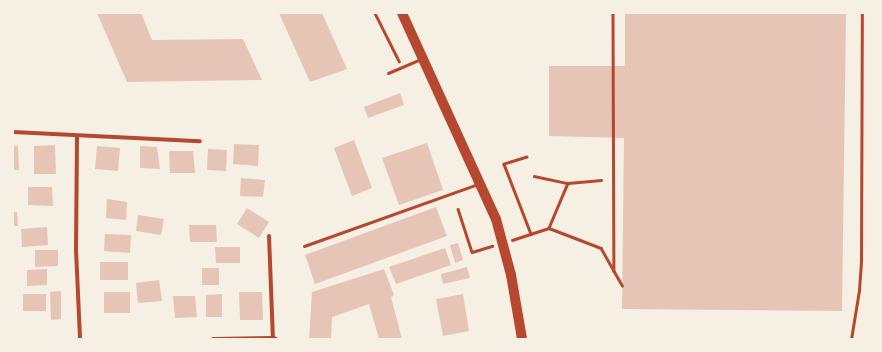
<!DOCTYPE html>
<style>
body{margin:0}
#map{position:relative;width:882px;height:352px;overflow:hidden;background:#f6efe4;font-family:"Golos Text",sans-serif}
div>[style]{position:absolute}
.building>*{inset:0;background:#e6c5b7}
.path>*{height:2.5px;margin:-1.25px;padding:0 1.25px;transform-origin:1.25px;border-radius:1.25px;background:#b5482f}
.service>*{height:3px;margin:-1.5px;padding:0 1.5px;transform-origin:1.5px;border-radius:1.5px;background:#b5482f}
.minor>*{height:4px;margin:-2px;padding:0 2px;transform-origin:2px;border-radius:2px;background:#b5482f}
.primary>*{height:10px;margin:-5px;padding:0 5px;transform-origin:5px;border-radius:5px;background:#b5482f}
span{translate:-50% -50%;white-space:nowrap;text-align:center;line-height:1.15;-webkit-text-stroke:3px #f6efe4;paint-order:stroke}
.frame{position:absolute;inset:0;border:14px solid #f6efe4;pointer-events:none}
</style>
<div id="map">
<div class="building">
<div style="clip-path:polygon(97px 13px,141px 13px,152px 40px,243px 39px,262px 80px,127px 82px)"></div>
<div style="clip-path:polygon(279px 13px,322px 13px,347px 69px,310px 82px)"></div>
<div style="clip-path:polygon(625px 13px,846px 13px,842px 311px,622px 309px,624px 138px,549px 136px,549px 66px,625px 66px)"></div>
<div style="clip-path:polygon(400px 93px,404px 105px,368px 118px,364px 107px)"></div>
<div style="clip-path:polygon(354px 140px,372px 188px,352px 196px,334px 148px)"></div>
<div style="clip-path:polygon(427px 143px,443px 190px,399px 205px,382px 158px)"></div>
<div style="clip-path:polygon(234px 144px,259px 145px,258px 166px,233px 164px)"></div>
<div style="clip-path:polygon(55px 145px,56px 174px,34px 174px,34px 146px)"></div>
<div style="clip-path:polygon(13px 146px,18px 146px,19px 170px,13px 170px)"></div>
<div style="clip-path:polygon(97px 146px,120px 148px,118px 171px,95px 169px)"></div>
<div style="clip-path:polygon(140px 146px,157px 147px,160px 169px,140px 168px)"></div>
<div style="clip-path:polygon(208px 149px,227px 150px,226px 171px,207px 170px)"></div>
<div style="clip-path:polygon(169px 151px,193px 151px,195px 173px,170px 173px)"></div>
<div style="clip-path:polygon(241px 178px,265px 180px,263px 197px,240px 196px)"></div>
<div style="clip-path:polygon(28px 187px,52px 187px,53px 206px,28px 205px)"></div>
<div style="clip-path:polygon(107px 199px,127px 202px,126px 220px,106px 218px)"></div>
<div style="clip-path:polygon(436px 207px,447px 236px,315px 284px,305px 255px)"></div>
<div style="clip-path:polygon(247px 208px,269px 222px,259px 238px,237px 224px)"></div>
<div style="clip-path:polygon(13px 212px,17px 212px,18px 226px,13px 226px)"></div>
<div style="clip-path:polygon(138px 215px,164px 219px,161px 235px,136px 231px)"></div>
<div style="clip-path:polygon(189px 225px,216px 225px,217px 242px,190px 242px)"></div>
<div style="clip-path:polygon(47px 227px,48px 245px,22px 247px,21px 229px)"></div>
<div style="clip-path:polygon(105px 234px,131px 235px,130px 253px,104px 251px)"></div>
<div style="clip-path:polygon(458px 243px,463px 260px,455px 263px,450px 245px)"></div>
<div style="clip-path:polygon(215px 247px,240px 247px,240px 263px,216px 263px)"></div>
<div style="clip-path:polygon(445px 248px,451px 265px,396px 284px,389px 267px)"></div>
<div style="clip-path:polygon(35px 250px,58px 250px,58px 266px,35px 267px)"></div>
<div style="clip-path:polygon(100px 262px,128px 262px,128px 280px,100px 280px)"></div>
<div style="clip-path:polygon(467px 267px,470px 278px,443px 284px,441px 274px)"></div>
<div style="clip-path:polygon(202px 268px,219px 268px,219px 285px,202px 285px)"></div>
<div style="clip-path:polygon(47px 269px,47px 285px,27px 286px,27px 270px)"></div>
<div style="clip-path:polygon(384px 269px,394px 295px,391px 297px,402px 339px,379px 339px,369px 304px,332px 317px,331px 339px,309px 339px,312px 292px)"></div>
<div style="clip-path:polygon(159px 280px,162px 301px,138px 303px,136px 283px)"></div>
<div style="clip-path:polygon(61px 291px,61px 319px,51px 320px,50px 292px)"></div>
<div style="clip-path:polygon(104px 292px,130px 292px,130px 313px,104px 313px)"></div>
<div style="clip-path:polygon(239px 292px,262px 292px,263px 320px,240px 320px)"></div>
<div style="clip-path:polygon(23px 294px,46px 294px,46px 311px,23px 311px)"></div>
<div style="clip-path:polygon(222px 294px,222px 317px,206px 317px,206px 295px)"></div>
<div style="clip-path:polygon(463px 294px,469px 331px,443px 336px,436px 299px)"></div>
<div style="clip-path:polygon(173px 296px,195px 296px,197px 317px,175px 318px)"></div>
</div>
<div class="path">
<div style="left:375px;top:13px;width:54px;rotate:63.4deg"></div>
<div style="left:613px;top:13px;width:258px;rotate:89.8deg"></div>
<div style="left:527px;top:157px;width:24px;rotate:163deg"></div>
<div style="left:504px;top:164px;width:75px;rotate:68.9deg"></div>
<div style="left:534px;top:176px;width:35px;rotate:12deg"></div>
<div style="left:568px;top:183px;width:33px;rotate:-5deg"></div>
<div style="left:568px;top:183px;width:49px;rotate:112.9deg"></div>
<div style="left:549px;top:228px;width:56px;rotate:21deg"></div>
<div style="left:601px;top:248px;width:43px;rotate:60.4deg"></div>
<div style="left:458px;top:209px;width:45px;rotate:72deg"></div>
<div style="left:472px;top:252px;width:21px;rotate:-17deg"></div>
<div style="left:512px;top:240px;width:39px;rotate:-18deg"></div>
</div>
<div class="service">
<div style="left:388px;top:73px;width:36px;rotate:-23deg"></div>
<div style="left:304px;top:246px;width:185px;rotate:-19.6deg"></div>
<div style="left:851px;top:339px;width:50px;rotate:-80.7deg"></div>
<div style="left:859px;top:290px;width:31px;rotate:-86deg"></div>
<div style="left:861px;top:259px;width:246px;rotate:-89.8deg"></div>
</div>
<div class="minor">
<div style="left:13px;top:132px;width:187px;rotate:2.8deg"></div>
<div style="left:77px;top:136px;width:114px;rotate:90.5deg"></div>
<div style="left:76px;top:250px;width:89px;rotate:87.4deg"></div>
<div style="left:269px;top:236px;width:102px;rotate:87.8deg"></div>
<div style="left:273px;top:338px;width:3px;rotate:18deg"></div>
<div style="left:213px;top:339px;width:60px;rotate:-1deg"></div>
</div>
<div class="primary">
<div style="left:402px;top:13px;width:226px;rotate:65.5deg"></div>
<div style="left:496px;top:219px;width:58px;rotate:75deg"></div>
<div style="left:511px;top:275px;width:65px;rotate:80.2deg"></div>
</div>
<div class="frame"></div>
</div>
